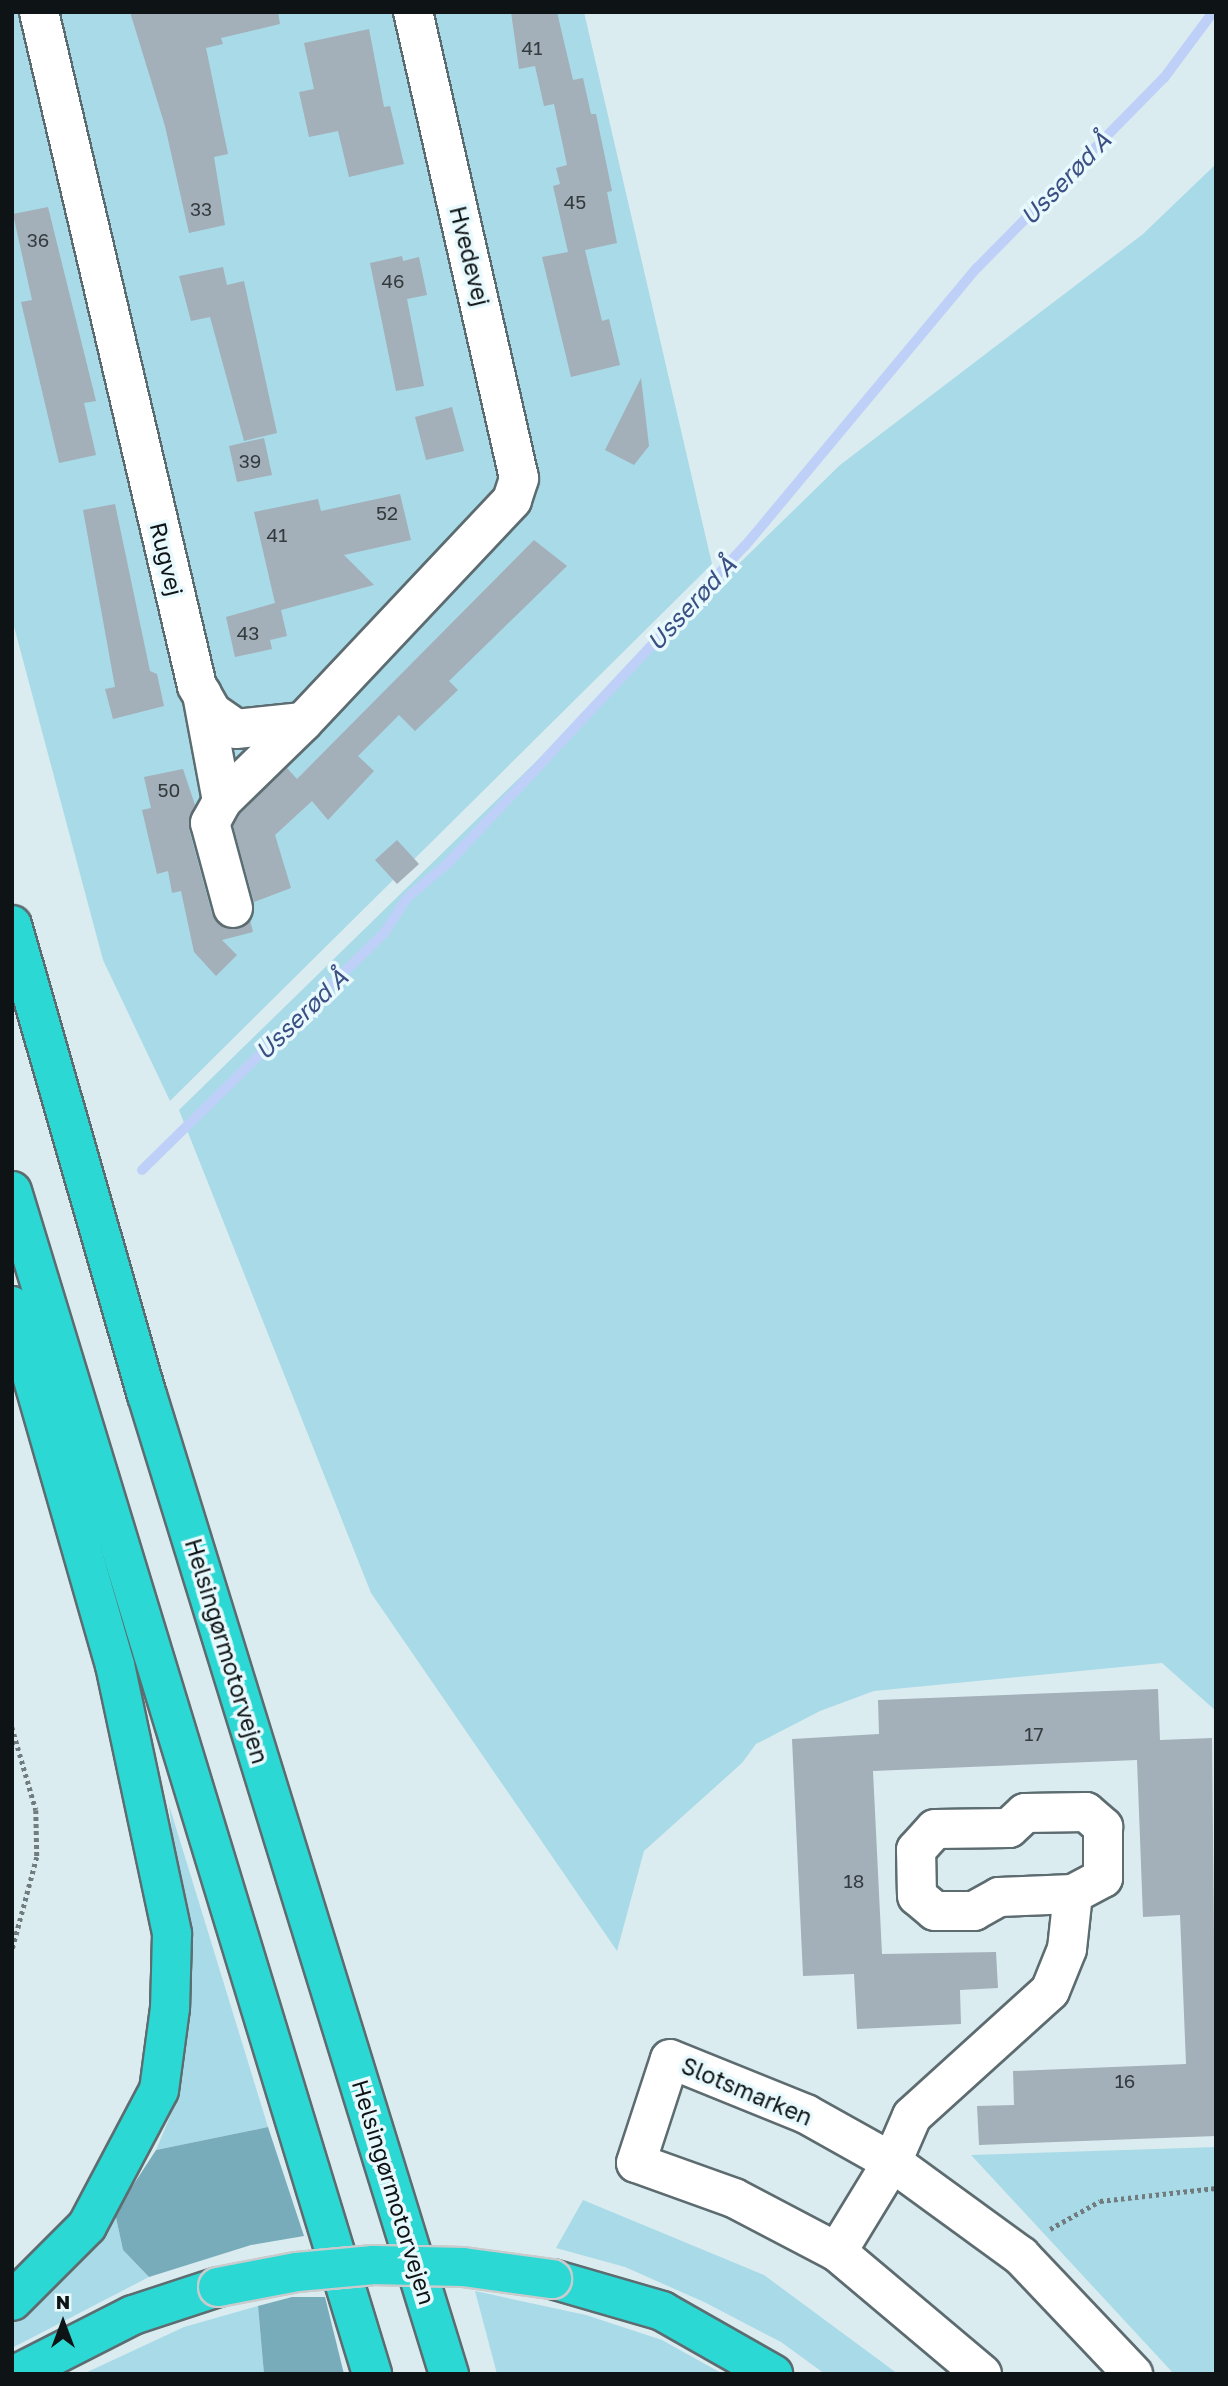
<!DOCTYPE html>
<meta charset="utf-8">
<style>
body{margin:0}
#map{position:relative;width:1228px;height:2386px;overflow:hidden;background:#dbecf0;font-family:"Golos Text",sans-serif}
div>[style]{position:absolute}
.green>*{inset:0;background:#a9dae7}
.forest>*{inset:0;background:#78acba}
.stream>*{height:10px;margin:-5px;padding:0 5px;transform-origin:5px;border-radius:5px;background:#bfd0f8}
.building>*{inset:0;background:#a3afb9}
.path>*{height:4.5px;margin-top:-2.25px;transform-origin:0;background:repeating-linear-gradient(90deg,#707c7e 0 3.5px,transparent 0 7px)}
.roads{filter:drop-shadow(2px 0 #5d6c70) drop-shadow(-2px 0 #5d6c70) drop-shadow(0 2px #5d6c70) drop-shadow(0 -2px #5d6c70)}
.minor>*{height:38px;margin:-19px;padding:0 19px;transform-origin:19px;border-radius:19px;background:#fff}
.highway>*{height:38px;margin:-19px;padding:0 19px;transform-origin:19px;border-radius:19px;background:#2cd8d3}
.bridges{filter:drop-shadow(2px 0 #cacbcc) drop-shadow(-2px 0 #cacbcc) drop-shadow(0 2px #cacbcc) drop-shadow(0 -2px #cacbcc)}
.highway-bridge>*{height:38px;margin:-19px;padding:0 19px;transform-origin:19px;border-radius:19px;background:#2cd8d3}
span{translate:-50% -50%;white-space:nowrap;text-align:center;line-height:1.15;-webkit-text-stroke:7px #e8f9fe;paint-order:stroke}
.number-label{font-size:19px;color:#333b3e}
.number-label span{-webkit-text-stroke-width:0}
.street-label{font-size:23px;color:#0e1415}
.water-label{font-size:24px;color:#3c4f83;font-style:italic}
.frame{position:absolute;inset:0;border:14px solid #0e1415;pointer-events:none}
.north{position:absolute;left:28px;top:2288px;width:70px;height:70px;-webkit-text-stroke:5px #e8f9fe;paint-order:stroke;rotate:0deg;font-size:19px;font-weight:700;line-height:28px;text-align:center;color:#0e1415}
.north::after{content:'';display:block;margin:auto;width:24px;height:32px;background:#0e1415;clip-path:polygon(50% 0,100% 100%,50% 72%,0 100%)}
</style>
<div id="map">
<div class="green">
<div style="clip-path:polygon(12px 12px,584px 12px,712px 564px,170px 1101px,103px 960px,12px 619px)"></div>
<div style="clip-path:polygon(1216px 164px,1216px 1711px,1162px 1663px,874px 1691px,820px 1711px,756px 1744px,742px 1763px,644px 1851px,617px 1951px,371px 1593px,179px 1110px,840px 465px,1143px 234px)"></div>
<div style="clip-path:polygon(169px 1805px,268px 2127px,156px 2150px,177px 2100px,192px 1996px)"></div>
<div style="clip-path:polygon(1216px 2147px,1216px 2374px,1174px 2374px,971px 2155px)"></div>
<div style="clip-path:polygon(583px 2200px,764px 2275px,898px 2374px,825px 2374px,781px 2342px,704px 2302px,625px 2267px,556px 2248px)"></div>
<div style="clip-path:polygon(115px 2213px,123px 2250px,149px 2277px,12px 2348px,12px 2320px)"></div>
<div style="clip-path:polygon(475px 2291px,586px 2315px,662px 2340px,723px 2374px,497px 2374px)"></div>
<div style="clip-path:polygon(258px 2306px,264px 2374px,83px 2374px,184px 2327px)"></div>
</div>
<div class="forest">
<div style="clip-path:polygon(268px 2127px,304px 2236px,251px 2245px,149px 2277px,123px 2250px,115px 2213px,156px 2150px)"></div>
<div style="clip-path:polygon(292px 2297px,325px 2297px,344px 2374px,264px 2374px,258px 2306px)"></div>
</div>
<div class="stream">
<div style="left:142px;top:1170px;width:339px;rotate:-44.4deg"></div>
<div style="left:384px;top:933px;width:42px;rotate:-56.7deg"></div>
<div style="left:407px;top:898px;width:52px;rotate:-40.4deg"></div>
<div style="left:447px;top:864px;width:436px;rotate:-46.9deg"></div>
<div style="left:745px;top:546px;width:362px;rotate:-50.2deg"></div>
<div style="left:977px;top:268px;width:267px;rotate:-45.5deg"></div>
<div style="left:1164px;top:78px;width:82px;rotate:-53.4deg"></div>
</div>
<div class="building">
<div style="clip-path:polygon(130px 12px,278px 12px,280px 24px,221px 38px,223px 44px,206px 48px,228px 154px,214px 157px,225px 225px,189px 233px,165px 126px)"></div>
<div style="clip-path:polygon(511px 12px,557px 12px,573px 80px,583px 78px,591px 114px,596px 114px,612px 191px,607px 192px,617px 243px,585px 250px,602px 321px,609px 319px,620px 365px,571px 377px,542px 257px,568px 252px,553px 186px,560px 184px,556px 168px,567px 165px,554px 104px,544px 106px,535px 66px,519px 69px)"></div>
<div style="clip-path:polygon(369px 29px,384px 107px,390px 106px,404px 164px,349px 177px,338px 131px,309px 137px,299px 92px,314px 89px,304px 43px)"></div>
<div style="clip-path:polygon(48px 207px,96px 401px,84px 403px,96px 455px,59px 463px,21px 302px,32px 300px,13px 214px)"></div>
<div style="clip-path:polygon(402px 256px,403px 261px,419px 257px,427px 295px,407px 299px,424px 386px,396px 391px,370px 263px)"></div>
<div style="clip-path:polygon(223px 267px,227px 285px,244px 281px,277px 433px,244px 441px,210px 317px,191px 321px,179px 276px)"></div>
<div style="clip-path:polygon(641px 378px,649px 446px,634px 465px,605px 450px)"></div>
<div style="clip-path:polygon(452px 407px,464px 451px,426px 460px,415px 417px)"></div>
<div style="clip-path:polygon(264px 438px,272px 475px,237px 482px,229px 446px)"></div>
<div style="clip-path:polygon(400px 494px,411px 540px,344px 555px,374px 585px,281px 610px,287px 636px,270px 640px,272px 649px,235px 657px,226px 617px,275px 603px,254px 512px,318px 499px,321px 511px)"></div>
<div style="clip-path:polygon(115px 504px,150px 671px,157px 674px,164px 706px,113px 719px,105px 689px,115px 687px,83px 510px)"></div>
<div style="clip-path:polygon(534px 540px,567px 566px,449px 681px,458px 690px,415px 731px,399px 715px,358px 756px,374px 771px,328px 820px,312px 801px,275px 835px,291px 888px,254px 902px,233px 826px,240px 814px,287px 768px,297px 779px)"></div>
<div style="clip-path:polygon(183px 769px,195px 805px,189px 829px,212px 914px,228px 929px,250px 920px,253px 932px,222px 940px,237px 955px,216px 976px,194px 952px,181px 891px,172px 893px,168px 871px,157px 874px,142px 810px,151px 808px,144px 777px)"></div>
<div style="clip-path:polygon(397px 840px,419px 864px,397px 884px,375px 860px)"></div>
<div style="clip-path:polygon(1158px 1689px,1160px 1740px,1212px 1738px,1216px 2136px,979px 2145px,977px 2106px,1014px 2105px,1013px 2071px,1186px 2064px,1180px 1915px,1143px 1917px,1137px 1760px,873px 1771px,882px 1954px,996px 1952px,998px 1988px,960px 1990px,961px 2024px,857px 2029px,854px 1974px,803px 1976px,792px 1739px,879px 1734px,878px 1700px)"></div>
</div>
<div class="path">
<div style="left:12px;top:1727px;width:86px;rotate:73.9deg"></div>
<div style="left:36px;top:1810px;width:47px;rotate:88.8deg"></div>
<div style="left:37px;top:1857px;width:97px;rotate:104.9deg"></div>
<div style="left:1050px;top:2229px;width:57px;rotate:-29.2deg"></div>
<div style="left:1100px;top:2201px;width:117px;rotate:-6.4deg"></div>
</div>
<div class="roads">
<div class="minor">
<div style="left:39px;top:12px;width:692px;rotate:76.81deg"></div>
<div style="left:197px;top:686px;width:30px;rotate:60deg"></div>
<div style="left:212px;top:712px;width:29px;rotate:35deg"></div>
<div style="left:236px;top:729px;width:67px;rotate:-6deg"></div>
<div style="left:303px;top:722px;width:305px;rotate:-46.7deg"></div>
<div style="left:512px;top:500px;width:23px;rotate:-72deg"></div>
<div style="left:519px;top:478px;width:478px;rotate:-102.8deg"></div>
<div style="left:202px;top:694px;width:109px;rotate:79.4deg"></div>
<div style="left:233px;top:908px;width:88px;rotate:-105.1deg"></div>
<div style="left:210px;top:823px;width:25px;rotate:-61deg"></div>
<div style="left:222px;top:801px;width:113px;rotate:-44.3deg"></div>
<div style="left:837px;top:2252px;width:105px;rotate:-58.6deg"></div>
<div style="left:892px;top:2162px;width:50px;rotate:-66.5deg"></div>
<div style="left:912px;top:2116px;width:186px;rotate:-42.2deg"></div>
<div style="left:1050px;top:1991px;width:45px;rotate:-68deg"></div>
<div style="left:1067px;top:1949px;width:55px;rotate:-83.8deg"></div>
<div style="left:1073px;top:1894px;width:74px;rotate:177.7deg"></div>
<div style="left:999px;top:1897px;width:29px;rotate:151deg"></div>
<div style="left:974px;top:1911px;width:39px;rotate:180deg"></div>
<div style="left:935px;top:1911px;width:23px;rotate:-140deg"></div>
<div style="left:917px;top:1896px;width:46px;rotate:-91.2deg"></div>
<div style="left:916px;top:1850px;width:28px;rotate:-48deg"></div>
<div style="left:935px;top:1829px;width:74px;rotate:-0.8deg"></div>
<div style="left:1009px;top:1828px;width:22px;rotate:-43deg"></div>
<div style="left:1025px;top:1813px;width:61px;rotate:-0.9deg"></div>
<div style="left:1086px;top:1812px;width:23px;rotate:41deg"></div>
<div style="left:1103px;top:1827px;width:51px;rotate:90deg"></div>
<div style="left:1103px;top:1878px;width:34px;rotate:152deg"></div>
<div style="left:982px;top:2374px;width:189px;rotate:-139.9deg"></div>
<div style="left:837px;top:2252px;width:116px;rotate:-152.3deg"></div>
<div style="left:734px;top:2198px;width:104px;rotate:-160.3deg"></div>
<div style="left:636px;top:2163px;width:109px;rotate:-71.9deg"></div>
<div style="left:670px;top:2059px;width:147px;rotate:22deg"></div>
<div style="left:806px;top:2114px;width:98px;rotate:29.2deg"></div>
<div style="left:892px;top:2162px;width:160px;rotate:36.1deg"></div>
<div style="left:1021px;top:2256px;width:163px;rotate:46.5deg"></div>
</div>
<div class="highway">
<div style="left:12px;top:925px;width:489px;rotate:74deg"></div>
<div style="left:147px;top:1395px;width:1025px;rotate:72.86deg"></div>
<div style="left:12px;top:1191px;width:1237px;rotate:73.07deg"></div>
<div style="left:12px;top:1306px;width:373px;rotate:74deg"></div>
<div style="left:115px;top:1665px;width:275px;rotate:78deg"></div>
<div style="left:172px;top:1934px;width:74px;rotate:91.5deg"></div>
<div style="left:170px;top:2008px;width:83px;rotate:97.6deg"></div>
<div style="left:159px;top:2090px;width:154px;rotate:117.9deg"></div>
<div style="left:87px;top:2226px;width:106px;rotate:135deg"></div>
<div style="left:552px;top:2279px;width:115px;rotate:16.2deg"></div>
<div style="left:662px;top:2311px;width:128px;rotate:29.6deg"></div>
<div style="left:17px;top:2374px;width:130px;rotate:-27deg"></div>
<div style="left:133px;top:2315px;width:89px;rotate:-18.2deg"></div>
</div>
</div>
<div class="bridges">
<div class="highway-bridge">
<div style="left:218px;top:2287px;width:80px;rotate:-10.8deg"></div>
<div style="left:297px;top:2272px;width:77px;rotate:-5.2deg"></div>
<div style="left:374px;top:2265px;width:89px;rotate:1.3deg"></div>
<div style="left:463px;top:2267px;width:90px;rotate:7.7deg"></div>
</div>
</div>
<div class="number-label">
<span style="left:532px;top:48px">41</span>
<span style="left:575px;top:202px">45</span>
<span style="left:201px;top:209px">33</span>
<span style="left:38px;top:240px">36</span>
<span style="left:393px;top:281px">46</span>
<span style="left:250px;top:461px">39</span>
<span style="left:387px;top:513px">52</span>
<span style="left:277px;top:535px">41</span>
<span style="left:248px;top:633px">43</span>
<span style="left:169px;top:790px">50</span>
<span style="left:1034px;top:1734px">17</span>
<span style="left:854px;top:1881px">18</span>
<span style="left:1125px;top:2081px">16</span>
</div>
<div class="street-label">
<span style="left:470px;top:256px;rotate:76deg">Hvedevej</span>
<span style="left:167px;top:559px;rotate:76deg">Rugvej</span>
<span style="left:227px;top:1651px;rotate:73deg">Helsingørmotorvejen</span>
<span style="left:747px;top:2091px;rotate:23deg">Slotsmarken</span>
<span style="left:394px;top:2192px;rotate:73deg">Helsingørmotorvejen</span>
</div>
<div class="water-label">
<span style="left:1065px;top:178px;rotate:-46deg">Usserød Å</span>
<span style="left:691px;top:603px;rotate:-47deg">Usserød Å</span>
<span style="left:301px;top:1014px;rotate:-44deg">Usserød Å</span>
</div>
<div class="frame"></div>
<div class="north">N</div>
</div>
